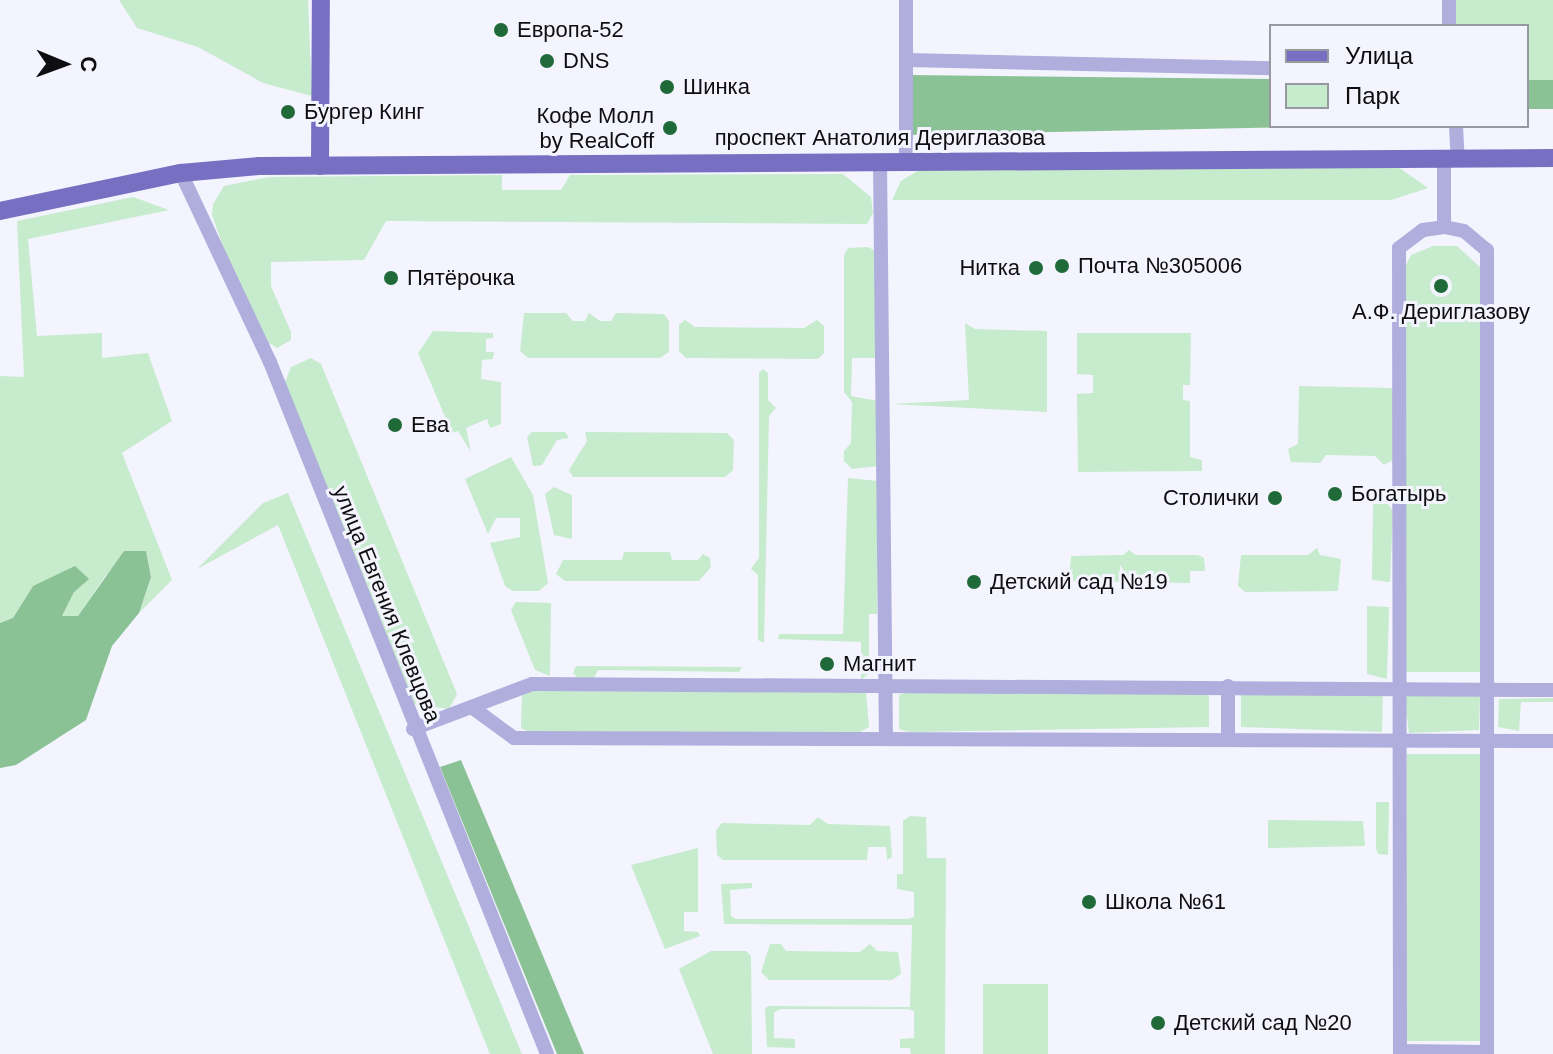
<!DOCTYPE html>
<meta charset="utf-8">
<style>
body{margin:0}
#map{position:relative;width:1553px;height:1054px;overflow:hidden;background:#f4f4ff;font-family:Arial,sans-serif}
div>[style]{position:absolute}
.green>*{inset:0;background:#c6ebcd}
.forest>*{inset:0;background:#8ac296}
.minor>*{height:14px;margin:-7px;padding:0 7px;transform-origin:7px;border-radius:7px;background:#b0aedc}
.major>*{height:18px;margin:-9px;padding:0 9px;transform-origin:9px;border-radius:9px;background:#7770c2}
.dots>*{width:22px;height:22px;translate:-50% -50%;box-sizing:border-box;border:4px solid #f4f4ff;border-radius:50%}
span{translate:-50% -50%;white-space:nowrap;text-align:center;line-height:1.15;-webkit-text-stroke:6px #f4f4ff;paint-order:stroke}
.poi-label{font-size:22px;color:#0e0e11}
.left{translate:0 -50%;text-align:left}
.right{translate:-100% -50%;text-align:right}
.street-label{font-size:22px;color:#0e0e11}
.legend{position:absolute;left:1269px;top:24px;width:260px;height:104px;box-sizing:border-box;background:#f4f4ff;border:2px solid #9898a0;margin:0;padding:10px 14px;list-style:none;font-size:24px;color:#0e0e11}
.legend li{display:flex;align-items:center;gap:16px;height:40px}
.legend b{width:40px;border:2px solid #9898a0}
.north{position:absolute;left:24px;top:24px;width:80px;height:80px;-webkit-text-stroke:6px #f4f4ff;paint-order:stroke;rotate:91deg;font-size:22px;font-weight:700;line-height:32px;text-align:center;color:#0e0e11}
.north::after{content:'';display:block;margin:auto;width:28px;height:36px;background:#0e0e11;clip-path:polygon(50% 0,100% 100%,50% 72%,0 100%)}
</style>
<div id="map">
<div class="green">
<div style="clip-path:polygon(119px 0,308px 0,312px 96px,263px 83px,198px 47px,137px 28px)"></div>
<div style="clip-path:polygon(1454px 0,1553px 0,1553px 80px,1527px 80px,1527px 26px,1454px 26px)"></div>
<div style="clip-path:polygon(1398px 167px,1428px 188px,1391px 200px,892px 200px,901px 181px,919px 170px)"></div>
<div style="clip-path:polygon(843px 174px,871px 197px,873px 213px,867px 224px,386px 221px,364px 260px,271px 262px,271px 286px,291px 332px,291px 340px,277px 348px,267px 342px,229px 263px,212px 215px,213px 204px,224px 186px,269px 177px,502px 175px,502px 190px,561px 190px,570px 175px)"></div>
<div style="clip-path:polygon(133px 197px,169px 210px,28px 239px,37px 336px,102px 333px,102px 358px,148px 353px,172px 421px,122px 453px,172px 580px,139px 613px,151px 577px,146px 551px,106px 575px,78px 616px,62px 616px,74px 592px,33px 586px,13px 618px,0 623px,0 376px,24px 377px,17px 221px)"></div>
<div style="clip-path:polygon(1433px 246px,1457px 246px,1481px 268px,1481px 672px,1406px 672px,1405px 267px,1411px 255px)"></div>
<div style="clip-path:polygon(868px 247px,875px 251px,876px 358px,852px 358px,851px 396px,878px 401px,879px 466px,852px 469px,844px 461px,844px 451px,851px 443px,852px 402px,844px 392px,844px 255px,848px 248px)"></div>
<div style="clip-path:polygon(524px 313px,566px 313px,573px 321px,585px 321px,589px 313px,600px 321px,611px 321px,616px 313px,664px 314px,669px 321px,669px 352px,660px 358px,528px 358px,520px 351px)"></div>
<div style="clip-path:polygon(685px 320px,695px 327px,804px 328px,817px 320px,824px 326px,824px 353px,818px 359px,686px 358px,679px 351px,679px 325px)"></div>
<div style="clip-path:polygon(965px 323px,975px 329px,1047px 331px,1047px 412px,891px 404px,969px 400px)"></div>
<div style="clip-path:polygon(433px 331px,493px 333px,493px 338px,486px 339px,486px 352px,494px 352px,493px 359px,482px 360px,481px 379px,501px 382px,501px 424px,490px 428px,487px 419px,466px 428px,471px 452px,458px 431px,452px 433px,418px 353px)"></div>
<div style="clip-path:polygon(1077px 333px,1191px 333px,1190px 385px,1183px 385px,1183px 400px,1190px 401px,1190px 457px,1202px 460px,1202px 471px,1078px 472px,1077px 394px,1093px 393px,1093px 375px,1077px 374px)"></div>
<div style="clip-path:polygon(311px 358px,321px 364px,457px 694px,449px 709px,413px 704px,283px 387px,291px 367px)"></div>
<div style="clip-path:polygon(763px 369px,768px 373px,768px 400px,776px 408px,769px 416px,764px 643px,758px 640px,758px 575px,751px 569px,759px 558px,759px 373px)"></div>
<div style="clip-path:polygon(1299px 386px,1394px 388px,1393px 460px,1384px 465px,1375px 456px,1326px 455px,1320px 463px,1291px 462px,1288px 449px,1298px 444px)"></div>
<div style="clip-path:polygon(532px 432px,565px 432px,569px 438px,557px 440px,542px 465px,533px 466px,527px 437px)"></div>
<div style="clip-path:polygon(585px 432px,727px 433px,734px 440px,733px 470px,725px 477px,573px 477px,569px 470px,587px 441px)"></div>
<div style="clip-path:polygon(511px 457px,533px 495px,548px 583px,539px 591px,513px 591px,505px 586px,490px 543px,520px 537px,520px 518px,496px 518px,488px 534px,465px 479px)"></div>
<div style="clip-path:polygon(848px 478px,878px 481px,877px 614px,869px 614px,869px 673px,861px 680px,861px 642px,778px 639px,779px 634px,843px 634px)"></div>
<div style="clip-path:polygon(554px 487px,572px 495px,572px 539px,554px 535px,545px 494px)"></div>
<div style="clip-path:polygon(288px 493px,522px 1054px,490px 1054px,278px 525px,197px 569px,263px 503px)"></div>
<div style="clip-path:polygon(1373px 504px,1388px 504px,1393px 511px,1390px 582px,1372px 580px)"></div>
<div style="clip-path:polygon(1317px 548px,1320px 555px,1341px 559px,1338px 591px,1245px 592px,1238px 586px,1241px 555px,1308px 555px)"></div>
<div style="clip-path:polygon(1129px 550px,1136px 555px,1198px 555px,1204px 558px,1205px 571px,1190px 571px,1190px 583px,1069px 581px,1071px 556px,1123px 555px)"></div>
<div style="clip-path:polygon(624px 552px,670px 552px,672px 560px,698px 560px,703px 554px,710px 558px,711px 567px,699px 581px,565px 581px,556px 574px,563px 560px,622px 560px)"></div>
<div style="clip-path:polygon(516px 602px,551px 603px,550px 676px,535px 670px,511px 610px)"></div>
<div style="clip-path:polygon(1367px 606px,1389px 607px,1387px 679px,1367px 674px)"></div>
<div style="clip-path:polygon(576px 666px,742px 667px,739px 672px,598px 670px,594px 678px,579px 679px,573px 673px)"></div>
<div style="clip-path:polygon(529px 691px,866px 692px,869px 727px,860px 732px,529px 732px,521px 728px,522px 695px)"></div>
<div style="clip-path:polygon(1383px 691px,1382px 732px,1241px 727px,1241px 694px)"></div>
<div style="clip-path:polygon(1412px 691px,1480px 695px,1479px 730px,1409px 733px,1405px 699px)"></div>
<div style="clip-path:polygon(908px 692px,1209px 694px,1209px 727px,909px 732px,899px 729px,899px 695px)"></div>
<div style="clip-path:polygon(1553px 698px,1553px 702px,1521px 702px,1519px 731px,1498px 727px,1499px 699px)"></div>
<div style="clip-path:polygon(1407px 754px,1481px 754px,1481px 1041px,1406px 1041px)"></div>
<div style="clip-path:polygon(1376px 802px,1389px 802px,1388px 855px,1378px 854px,1376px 848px)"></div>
<div style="clip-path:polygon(910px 816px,926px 817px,927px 858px,946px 858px,945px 1054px,911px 1054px,910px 1048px,900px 1048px,900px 1039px,914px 1038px,914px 1011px,908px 1009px,781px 1009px,774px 1012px,774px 1038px,795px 1039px,795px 1048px,767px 1047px,765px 1008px,770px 1006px,910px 1007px,912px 925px,724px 924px,721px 884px,752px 883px,752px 888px,730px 890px,731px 916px,736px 919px,908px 919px,914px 917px,914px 892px,897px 889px,897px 874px,903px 874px,903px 821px)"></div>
<div style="clip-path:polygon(818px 817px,828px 824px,890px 826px,892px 857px,887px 860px,886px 847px,868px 847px,867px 860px,723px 860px,717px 855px,716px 830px,722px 823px,810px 825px)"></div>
<div style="clip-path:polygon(1268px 820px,1363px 821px,1365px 846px,1268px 848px)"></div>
<div style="clip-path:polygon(698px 848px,698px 912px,684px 912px,684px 931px,698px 932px,700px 936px,665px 949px,631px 865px)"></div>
<div style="clip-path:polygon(770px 944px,781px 944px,786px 951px,860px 952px,870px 944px,877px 951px,898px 952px,901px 974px,892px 980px,769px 980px,761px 972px)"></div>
<div style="clip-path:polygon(711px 951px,746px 951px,751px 956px,752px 1054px,713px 1054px,679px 969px)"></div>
<div style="clip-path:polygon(983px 984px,1048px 984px,1048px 1054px,983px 1054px)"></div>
</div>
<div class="forest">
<div style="clip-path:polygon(910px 75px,1271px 79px,1271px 126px,1340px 126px,910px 135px)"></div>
<div style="clip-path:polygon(1527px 80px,1553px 80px,1553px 109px,1527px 109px)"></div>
<div style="clip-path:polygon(124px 551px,146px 551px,151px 577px,139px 613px,112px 646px,86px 720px,16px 765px,0 768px,0 623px,13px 618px,33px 586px,75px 566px,89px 579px,74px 592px,62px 616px,78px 616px)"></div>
<div style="clip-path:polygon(461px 760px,584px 1054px,557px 1054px,440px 767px)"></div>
</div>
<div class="minor">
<div style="left:906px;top:0;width:161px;rotate:90deg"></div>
<div style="left:1449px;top:0;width:26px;rotate:90deg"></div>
<div style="left:907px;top:60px;width:364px;rotate:1.3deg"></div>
<div style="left:1456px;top:126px;width:34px;rotate:87deg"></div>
<div style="left:1444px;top:160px;width:67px;rotate:90deg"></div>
<div style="left:880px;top:161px;width:578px;rotate:89.41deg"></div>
<div style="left:181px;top:173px;width:209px;rotate:64.8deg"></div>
<div style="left:270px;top:362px;width:745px;rotate:68.18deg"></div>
<div style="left:473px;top:708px;width:51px;rotate:36.2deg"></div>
<div style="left:514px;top:738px;width:1039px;rotate:0.17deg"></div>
<div style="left:413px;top:729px;width:127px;rotate:-20.7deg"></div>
<div style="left:532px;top:684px;width:1021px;rotate:0.34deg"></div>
<div style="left:1228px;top:740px;width:54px;rotate:-90deg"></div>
<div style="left:1400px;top:1051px;width:87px;rotate:0.7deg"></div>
<div style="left:1400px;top:1054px;width:806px;rotate:-90.07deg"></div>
<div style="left:1399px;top:248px;width:30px;rotate:-37deg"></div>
<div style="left:1423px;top:230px;width:21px;rotate:-8deg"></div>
<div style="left:1444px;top:227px;width:20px;rotate:11deg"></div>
<div style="left:1464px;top:231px;width:30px;rotate:40deg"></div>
<div style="left:1487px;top:250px;width:804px;rotate:90deg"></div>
</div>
<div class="major">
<div style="left:320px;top:166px;width:166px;rotate:-89.7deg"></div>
<div style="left:0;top:211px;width:185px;rotate:-11.9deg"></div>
<div style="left:181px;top:173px;width:78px;rotate:-5.1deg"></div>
<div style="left:259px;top:166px;width:1294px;rotate:-0.35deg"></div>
</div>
<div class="dots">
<div style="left:501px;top:30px;background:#1f6a38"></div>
<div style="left:547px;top:61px;background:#1f6a38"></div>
<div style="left:667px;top:87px;background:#1f6a38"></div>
<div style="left:288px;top:112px;background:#1f6a38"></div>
<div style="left:670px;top:128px;background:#1f6a38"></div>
<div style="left:1062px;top:266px;background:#1f6a38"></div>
<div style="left:1036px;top:268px;background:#1f6a38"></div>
<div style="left:391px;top:278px;background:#1f6a38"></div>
<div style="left:1441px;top:286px;background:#1f6a38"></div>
<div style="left:395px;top:425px;background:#1f6a38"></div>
<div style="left:1335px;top:494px;background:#1f6a38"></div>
<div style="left:1275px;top:498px;background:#1f6a38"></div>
<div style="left:974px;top:582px;background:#1f6a38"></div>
<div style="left:827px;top:664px;background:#1f6a38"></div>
<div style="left:1089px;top:902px;background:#1f6a38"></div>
<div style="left:1158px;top:1023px;background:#1f6a38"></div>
</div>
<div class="poi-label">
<span class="left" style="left:517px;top:30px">Европа-52</span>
<span class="left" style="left:563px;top:61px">DNS</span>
<span class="left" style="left:683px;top:87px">Шинка</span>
<span class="left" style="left:304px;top:112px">Бургер Кинг</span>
<span class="right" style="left:654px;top:128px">Кофе Молл<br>by RealCoff</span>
<span class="left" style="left:1078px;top:266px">Почта №305006</span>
<span class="right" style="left:1020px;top:268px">Нитка</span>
<span class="left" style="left:407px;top:278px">Пятёрочка</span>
<span style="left:1441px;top:312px">А.Ф. Дериглазову</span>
<span class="left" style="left:411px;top:425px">Ева</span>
<span class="left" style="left:1351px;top:494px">Богатырь</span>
<span class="right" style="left:1259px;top:498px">Столички</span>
<span class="left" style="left:990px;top:582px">Детский сад №19</span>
<span class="left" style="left:843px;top:664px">Магнит</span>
<span class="left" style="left:1105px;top:902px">Школа №61</span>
<span class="left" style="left:1174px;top:1023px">Детский сад №20</span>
</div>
<div class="street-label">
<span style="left:880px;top:138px">проспект Анатолия Дериглазова</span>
<span style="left:387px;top:604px;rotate:68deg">улица Евгения Клевцова</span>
</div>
<ul class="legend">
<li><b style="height:10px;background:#7770c2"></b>Улица</li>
<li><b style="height:22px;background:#c6ebcd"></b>Парк</li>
</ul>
<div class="north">С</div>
</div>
